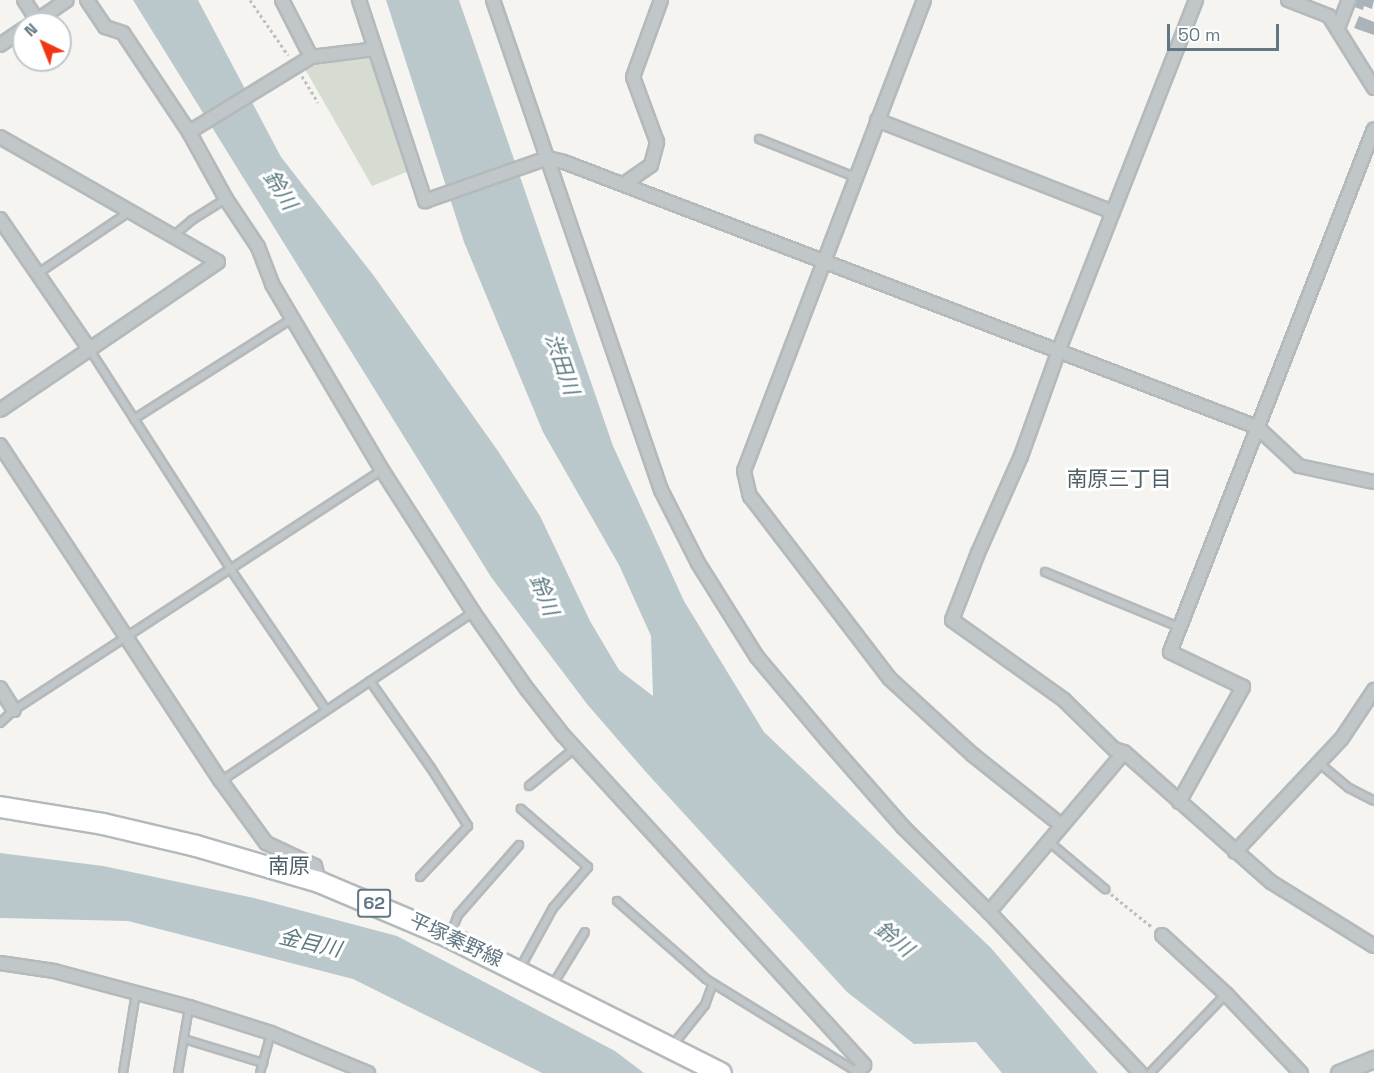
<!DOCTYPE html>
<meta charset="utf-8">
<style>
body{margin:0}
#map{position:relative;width:1374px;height:1073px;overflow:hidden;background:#f5f4f0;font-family:"Space Grotesk","Noto Sans JP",sans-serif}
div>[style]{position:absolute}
.green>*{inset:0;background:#d6dcd1}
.water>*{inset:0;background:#bac8cc}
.building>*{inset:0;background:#aab4b8}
.path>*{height:3px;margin-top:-1.5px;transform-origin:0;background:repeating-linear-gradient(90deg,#bdbfc1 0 3px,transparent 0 6px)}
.roads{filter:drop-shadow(2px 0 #b4b9bc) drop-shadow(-2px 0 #b4b9bc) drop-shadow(0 2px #b4b9bc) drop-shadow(0 -2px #b4b9bc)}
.service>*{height:6px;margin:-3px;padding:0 3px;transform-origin:3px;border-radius:3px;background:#c1c6c8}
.minor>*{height:12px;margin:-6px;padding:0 6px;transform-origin:6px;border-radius:6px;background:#c1c6c8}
.tertiary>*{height:15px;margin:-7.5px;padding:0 7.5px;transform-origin:7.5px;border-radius:7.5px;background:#c1c6c8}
.primary>*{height:20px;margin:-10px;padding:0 10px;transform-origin:10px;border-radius:10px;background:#fff}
span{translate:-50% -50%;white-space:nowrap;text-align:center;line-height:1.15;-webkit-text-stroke:6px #fff;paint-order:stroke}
.shield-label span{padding:2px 4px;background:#fff;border:2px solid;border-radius:4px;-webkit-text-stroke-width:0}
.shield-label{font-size:18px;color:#617783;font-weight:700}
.street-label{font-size:20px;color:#617783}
.water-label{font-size:21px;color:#5c7a81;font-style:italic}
.neighbourhood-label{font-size:21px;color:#4f5f68}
.north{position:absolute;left:12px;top:12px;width:60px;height:60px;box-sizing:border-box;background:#fff;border:2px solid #c0c9cd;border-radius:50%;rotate:317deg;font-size:16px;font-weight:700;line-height:24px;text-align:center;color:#617783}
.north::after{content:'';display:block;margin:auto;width:21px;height:27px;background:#f03714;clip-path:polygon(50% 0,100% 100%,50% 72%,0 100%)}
.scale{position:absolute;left:1167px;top:24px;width:112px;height:27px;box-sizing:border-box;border:3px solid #617783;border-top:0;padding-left:8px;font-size:18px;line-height:21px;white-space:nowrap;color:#617783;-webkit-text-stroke:4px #fff;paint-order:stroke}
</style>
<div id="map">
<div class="green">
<div style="clip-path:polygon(371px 58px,409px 171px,372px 186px,305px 69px,325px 60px)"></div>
</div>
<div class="water">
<div style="clip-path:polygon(133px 0,198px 0,281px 157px,374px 276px,498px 451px,540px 516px,590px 621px,619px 670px,653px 696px,651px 636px,619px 565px,543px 432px,464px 242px,386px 0,459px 0,613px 446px,684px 601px,764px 732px,991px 948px,1098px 1073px,1002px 1073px,976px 1042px,914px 1044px,847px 992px,645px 771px,587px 704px,491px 577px)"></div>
<div style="clip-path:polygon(0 853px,103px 866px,254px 898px,397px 936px,615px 1051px,644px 1073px,542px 1073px,353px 979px,128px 921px,0 918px)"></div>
</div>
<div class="building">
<div style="clip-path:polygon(1356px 0,1374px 0,1372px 9px,1364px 6px,1363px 10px,1354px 7px)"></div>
<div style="clip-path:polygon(1359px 16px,1374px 22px,1374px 35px,1354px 28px)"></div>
</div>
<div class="path">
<div style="left:250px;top:0;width:67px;rotate:55.4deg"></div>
<div style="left:302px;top:76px;width:31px;rotate:59deg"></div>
<div style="left:1111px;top:894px;width:53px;rotate:38.8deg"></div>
</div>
<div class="roads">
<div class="service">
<div style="left:759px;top:139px;width:103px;rotate:21.6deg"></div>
<div style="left:173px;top:236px;width:25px;rotate:-40deg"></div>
<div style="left:192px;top:220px;width:40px;rotate:-32deg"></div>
<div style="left:37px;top:274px;width:111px;rotate:-34deg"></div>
<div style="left:90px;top:350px;width:261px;rotate:57.3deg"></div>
<div style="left:231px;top:570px;width:169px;rotate:55.8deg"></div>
<div style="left:134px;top:419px;width:188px;rotate:-32.4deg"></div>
<div style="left:1045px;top:572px;width:145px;rotate:22.3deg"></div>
<div style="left:370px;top:681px;width:106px;rotate:55deg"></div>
<div style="left:431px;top:768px;width:69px;rotate:57.5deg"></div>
<div style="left:468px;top:826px;width:70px;rotate:133.3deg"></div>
<div style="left:0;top:723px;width:19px;rotate:-43deg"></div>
<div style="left:14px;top:710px;width:439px;rotate:-33.1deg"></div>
<div style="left:1319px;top:763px;width:39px;rotate:40deg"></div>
<div style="left:1349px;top:788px;width:28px;rotate:27deg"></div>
<div style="left:221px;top:781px;width:303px;rotate:-33.8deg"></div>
<div style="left:529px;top:786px;width:60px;rotate:-39.6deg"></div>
<div style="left:1048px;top:841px;width:75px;rotate:40.1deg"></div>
<div style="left:617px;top:901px;width:118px;rotate:41.2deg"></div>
<div style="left:706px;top:979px;width:177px;rotate:31.6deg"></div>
<div style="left:451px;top:933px;width:19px;rotate:-69deg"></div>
<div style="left:458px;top:915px;width:93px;rotate:-48.9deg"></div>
<div style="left:519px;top:970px;width:71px;rotate:-61.3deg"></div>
<div style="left:553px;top:908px;width:54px;rotate:-49.5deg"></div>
<div style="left:588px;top:867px;width:89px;rotate:-139.1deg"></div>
<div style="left:552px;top:986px;width:63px;rotate:-58.6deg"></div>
<div style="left:184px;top:1039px;width:83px;rotate:16.9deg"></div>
<div style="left:672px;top:1046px;width:53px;rotate:-51.2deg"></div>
<div style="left:705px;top:1005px;width:23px;rotate:-70deg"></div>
<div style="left:123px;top:1073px;width:81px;rotate:-80.8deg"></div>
<div style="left:178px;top:1073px;width:67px;rotate:-80.5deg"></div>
<div style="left:260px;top:1073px;width:41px;rotate:-74.6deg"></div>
<div style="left:1150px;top:1073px;width:110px;rotate:-46.1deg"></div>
</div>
<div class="minor">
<div style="left:24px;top:0;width:24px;rotate:57deg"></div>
<div style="left:87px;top:0;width:32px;rotate:56deg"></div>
<div style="left:105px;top:27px;width:19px;rotate:18deg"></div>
<div style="left:123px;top:33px;width:119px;rotate:56.3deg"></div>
<div style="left:189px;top:132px;width:143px;rotate:-31.6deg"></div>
<div style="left:311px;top:57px;width:64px;rotate:-7.1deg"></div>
<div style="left:282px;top:0;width:64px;rotate:63deg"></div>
<div style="left:359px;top:0;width:212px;rotate:71.8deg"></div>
<div style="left:425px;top:201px;width:130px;rotate:-19.3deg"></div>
<div style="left:548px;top:158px;width:16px;rotate:14deg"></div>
<div style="left:564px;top:162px;width:742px;rotate:20.93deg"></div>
<div style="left:1257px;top:427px;width:57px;rotate:42.9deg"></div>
<div style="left:1299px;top:466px;width:77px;rotate:12deg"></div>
<div style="left:493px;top:0;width:518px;rotate:71.08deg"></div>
<div style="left:661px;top:490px;width:82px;rotate:63.1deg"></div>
<div style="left:698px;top:563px;width:111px;rotate:57.9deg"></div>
<div style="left:757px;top:657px;width:107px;rotate:49.9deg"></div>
<div style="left:826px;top:739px;width:117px;rotate:48.8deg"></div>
<div style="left:903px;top:827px;width:121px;rotate:44.7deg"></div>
<div style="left:989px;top:912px;width:221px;rotate:46.8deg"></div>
<div style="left:924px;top:0;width:504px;rotate:110.92deg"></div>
<div style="left:744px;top:471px;width:26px;rotate:77deg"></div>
<div style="left:750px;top:496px;width:230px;rotate:52.6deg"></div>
<div style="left:890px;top:679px;width:113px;rotate:42.5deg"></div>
<div style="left:973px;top:755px;width:112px;rotate:38.5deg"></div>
<div style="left:1196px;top:0;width:376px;rotate:111.4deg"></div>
<div style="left:1059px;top:350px;width:113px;rotate:109.7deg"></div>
<div style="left:1021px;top:456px;width:106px;rotate:113.9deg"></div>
<div style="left:978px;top:553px;width:72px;rotate:111.2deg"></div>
<div style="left:952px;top:620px;width:138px;rotate:35.5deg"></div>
<div style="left:1064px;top:700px;width:70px;rotate:44.4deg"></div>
<div style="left:1114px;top:749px;width:10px;rotate:17deg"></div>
<div style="left:1124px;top:752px;width:196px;rotate:41.5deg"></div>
<div style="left:1271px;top:882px;width:121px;rotate:31.9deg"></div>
<div style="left:1288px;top:0;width:44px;rotate:21.3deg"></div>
<div style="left:1329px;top:16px;width:85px;rotate:58deg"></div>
<div style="left:32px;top:24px;width:42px;rotate:-34.4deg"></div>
<div style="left:1338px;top:28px;width:30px;rotate:-69deg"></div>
<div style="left:0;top:45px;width:29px;rotate:-34deg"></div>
<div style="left:877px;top:120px;width:253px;rotate:21.3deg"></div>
<div style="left:189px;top:132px;width:77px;rotate:61.1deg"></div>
<div style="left:226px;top:199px;width:58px;rotate:56.3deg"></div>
<div style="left:258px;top:247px;width:40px;rotate:69deg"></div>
<div style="left:272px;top:284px;width:216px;rotate:59.4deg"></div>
<div style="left:382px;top:470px;width:169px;rotate:57.3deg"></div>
<div style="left:473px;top:612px;width:94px;rotate:55deg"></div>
<div style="left:527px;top:689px;width:58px;rotate:52deg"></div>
<div style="left:563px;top:735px;width:447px;rotate:47.6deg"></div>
<div style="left:864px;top:1065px;width:11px;rotate:131deg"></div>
<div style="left:0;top:137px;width:251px;rotate:29.8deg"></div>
<div style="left:218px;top:262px;width:263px;rotate:145.8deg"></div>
<div style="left:624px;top:184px;width:33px;rotate:-35deg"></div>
<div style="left:651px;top:165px;width:24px;rotate:-75deg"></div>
<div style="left:657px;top:142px;width:69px;rotate:-110.3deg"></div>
<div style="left:633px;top:77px;width:82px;rotate:-70deg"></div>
<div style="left:0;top:219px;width:159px;rotate:55.5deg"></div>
<div style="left:0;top:445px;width:402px;rotate:56.7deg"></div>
<div style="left:221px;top:781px;width:77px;rotate:54deg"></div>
<div style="left:266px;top:843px;width:54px;rotate:25.1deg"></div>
<div style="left:315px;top:866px;width:16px;rotate:76deg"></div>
<div style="left:0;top:688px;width:26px;rotate:58deg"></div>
<div style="left:1179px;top:802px;width:132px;rotate:-60.9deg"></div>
<div style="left:1243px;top:687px;width:81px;rotate:-154.4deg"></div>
<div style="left:1170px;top:652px;width:561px;rotate:-68.69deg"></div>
<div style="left:1235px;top:852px;width:156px;rotate:-46.8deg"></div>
<div style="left:1342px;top:738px;width:58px;rotate:-56.3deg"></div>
<div style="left:989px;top:912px;width:209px;rotate:-49.8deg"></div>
<div style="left:1162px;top:935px;width:87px;rotate:42.7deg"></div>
<div style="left:1226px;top:994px;width:109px;rotate:46.5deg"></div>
<div style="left:0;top:963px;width:55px;rotate:8.4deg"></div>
<div style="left:54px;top:971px;width:140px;rotate:14.9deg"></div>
<div style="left:189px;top:1007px;width:86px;rotate:17.6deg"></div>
<div style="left:271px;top:1033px;width:105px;rotate:22.4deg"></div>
</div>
<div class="tertiary">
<div style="left:1339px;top:1073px;width:38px;rotate:-22deg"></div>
</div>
<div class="primary">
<div style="left:0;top:807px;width:104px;rotate:9.4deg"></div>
<div style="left:103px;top:824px;width:96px;rotate:13.3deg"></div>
<div style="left:196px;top:846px;width:128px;rotate:16.3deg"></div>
<div style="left:319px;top:882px;width:141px;rotate:22.9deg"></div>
<div style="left:449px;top:937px;width:304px;rotate:26.6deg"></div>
</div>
</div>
<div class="shield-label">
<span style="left:374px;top:903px">62</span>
</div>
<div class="street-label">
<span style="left:456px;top:940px;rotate:25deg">平塚秦野線</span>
</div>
<div class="water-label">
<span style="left:280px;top:190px;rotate:57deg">鈴川</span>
<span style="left:562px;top:364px;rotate:71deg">渋田川</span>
<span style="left:544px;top:595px;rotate:68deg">鈴川</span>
<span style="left:894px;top:939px;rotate:39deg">鈴川</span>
<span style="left:310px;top:943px;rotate:13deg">金目川</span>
</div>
<div class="neighbourhood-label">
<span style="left:1119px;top:479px">南原三丁目</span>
<span style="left:289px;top:866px">南原</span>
</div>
<div class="north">N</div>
<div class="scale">50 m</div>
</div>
